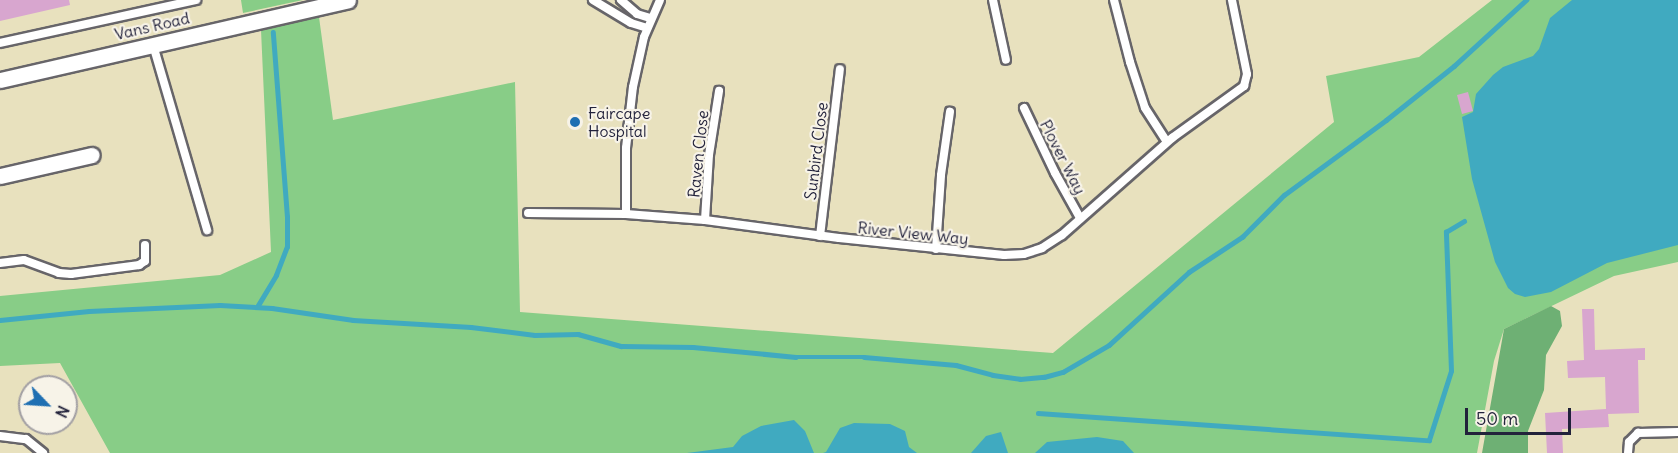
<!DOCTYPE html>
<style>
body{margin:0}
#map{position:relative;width:1678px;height:453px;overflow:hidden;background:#e8e1be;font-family:Delius,sans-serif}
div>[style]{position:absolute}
.green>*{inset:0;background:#88cd87}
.forest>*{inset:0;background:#6eb074}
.water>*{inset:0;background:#40aac0}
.stream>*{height:4.5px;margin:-2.25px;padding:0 2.25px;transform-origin:2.25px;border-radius:2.25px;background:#40aac0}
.building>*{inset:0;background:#d8a6cf}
.roads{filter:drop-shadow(2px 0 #676569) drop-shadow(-2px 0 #676569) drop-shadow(0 2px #676569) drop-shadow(0 -2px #676569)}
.service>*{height:8px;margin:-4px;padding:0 4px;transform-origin:4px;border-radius:4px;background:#fff}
.minor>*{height:15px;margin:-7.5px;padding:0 7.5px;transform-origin:7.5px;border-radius:7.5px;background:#fff}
.dots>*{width:16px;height:16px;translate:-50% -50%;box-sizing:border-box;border:3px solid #f7f3e8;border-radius:50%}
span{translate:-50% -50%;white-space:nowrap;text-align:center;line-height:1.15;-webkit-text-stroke:4.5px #f7f3e8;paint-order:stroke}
.street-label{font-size:16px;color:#22223b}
.poi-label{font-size:16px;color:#22223b}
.left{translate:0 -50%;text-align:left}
.north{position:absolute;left:18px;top:375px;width:60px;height:60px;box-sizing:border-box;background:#f7f3e8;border:2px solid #a29fa3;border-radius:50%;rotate:115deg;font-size:16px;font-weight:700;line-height:24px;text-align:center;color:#22223b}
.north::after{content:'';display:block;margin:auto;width:21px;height:27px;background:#1f6fb2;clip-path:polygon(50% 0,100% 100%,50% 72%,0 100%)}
.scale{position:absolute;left:1465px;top:408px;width:106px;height:27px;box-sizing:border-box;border:3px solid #22223b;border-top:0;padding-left:8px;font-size:18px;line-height:21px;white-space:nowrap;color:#22223b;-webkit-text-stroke:4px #f7f3e8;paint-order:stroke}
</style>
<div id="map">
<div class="green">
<div style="clip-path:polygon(241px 0,303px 0,243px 13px)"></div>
<div style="clip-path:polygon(1492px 0,1678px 0,1678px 262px,1614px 276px,1504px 329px,1494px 361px,1477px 453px,110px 453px,60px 363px,0 366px,0 296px,220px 275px,271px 252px,261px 30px,319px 17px,333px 120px,515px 82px,520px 312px,1053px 353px,1334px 122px,1326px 76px,1419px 57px)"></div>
</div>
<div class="forest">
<div style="clip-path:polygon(1551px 306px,1560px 311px,1562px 326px,1546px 355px,1544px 390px,1528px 431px,1528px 453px,1482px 453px,1504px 329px)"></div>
</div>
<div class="water">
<div style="clip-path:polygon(1572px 0,1678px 0,1678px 245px,1607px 263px,1551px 292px,1525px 297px,1515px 294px,1508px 288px,1495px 262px,1472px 179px,1462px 117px,1473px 112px,1476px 94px,1493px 75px,1503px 67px,1533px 56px,1539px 49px,1550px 18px)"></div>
<div style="clip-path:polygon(794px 420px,805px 431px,814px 453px,687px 453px,733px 447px,742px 436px,761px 426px)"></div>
<div style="clip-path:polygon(854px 423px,890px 424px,905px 431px,909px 447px,917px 453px,823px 453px,826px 452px,840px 428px)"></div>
<div style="clip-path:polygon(1001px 432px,1008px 453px,971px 453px,986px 436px)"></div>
<div style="clip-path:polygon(1097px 437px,1123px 441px,1134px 453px,1035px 453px,1047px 442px)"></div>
</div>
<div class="stream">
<div style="left:257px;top:307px;width:37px;rotate:-59deg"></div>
<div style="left:276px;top:275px;width:30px;rotate:-69deg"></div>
<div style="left:287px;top:247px;width:30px;rotate:-90deg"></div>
<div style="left:287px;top:217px;width:185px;rotate:-94.4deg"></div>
<div style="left:0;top:320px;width:89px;rotate:-5.8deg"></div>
<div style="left:89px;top:311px;width:131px;rotate:-2.6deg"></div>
<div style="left:220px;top:305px;width:52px;rotate:3.3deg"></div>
<div style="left:272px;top:308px;width:82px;rotate:8.4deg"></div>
<div style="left:353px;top:320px;width:118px;rotate:3.4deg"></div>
<div style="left:471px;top:327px;width:64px;rotate:7.1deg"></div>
<div style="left:535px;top:335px;width:43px;rotate:-1.3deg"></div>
<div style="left:578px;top:334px;width:45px;rotate:15.6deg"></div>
<div style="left:621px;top:346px;width:72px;rotate:0.8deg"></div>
<div style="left:693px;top:347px;width:103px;rotate:5.5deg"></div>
<div style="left:796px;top:357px;width:68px"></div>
<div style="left:864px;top:357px;width:92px;rotate:5deg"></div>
<div style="left:956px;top:365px;width:38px;rotate:15deg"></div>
<div style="left:993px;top:375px;width:27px;rotate:8deg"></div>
<div style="left:1020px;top:379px;width:24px;rotate:-5deg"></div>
<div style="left:1044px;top:377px;width:20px;rotate:-15deg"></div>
<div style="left:1063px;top:372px;width:53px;rotate:-30.4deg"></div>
<div style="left:1109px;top:345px;width:108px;rotate:-42.4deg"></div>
<div style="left:1189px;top:272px;width:64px;rotate:-33.4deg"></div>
<div style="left:1242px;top:237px;width:59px;rotate:-45deg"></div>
<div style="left:1284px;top:195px;width:127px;rotate:-36.3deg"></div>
<div style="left:1386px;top:120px;width:87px;rotate:-38.5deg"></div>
<div style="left:1454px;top:66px;width:98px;rotate:-42.5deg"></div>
<div style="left:1038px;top:413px;width:392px;rotate:4deg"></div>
<div style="left:1429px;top:440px;width:72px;rotate:-72.3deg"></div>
<div style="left:1451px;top:371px;width:139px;rotate:-92.1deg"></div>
<div style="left:1446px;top:232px;width:21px;rotate:-31deg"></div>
</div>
<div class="building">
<div style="clip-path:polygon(0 0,69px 0,70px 5px,0 21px)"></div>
<div style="clip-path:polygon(1468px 92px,1473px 111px,1462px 114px,1457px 95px)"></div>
<div style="clip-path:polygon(1582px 309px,1594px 309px,1595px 350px,1645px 348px,1645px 360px,1638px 360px,1639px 413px,1608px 414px,1609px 427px,1562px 429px,1563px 453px,1547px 453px,1545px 413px,1606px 409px,1605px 377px,1568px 378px,1567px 361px,1584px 360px)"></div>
</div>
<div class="roads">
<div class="service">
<div style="left:593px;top:0;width:44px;rotate:31.2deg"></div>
<div style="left:631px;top:23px;width:17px;rotate:17deg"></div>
<div style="left:621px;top:0;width:21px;rotate:41deg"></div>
<div style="left:637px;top:14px;width:14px;rotate:17deg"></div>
<div style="left:993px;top:0;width:61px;rotate:77.8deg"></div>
<div style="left:1114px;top:0;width:64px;rotate:75.5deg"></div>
<div style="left:1130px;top:62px;width:48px;rotate:71.9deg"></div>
<div style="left:1145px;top:108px;width:40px;rotate:57.1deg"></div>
<div style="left:0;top:43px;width:201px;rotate:-12.4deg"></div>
<div style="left:153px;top:45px;width:193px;rotate:73.7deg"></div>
<div style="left:1024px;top:108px;width:72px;rotate:64.5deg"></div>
<div style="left:1055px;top:173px;width:51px;rotate:60.9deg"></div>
<div style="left:528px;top:213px;width:98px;rotate:0.6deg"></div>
<div style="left:626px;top:214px;width:79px;rotate:4.3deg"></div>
<div style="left:705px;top:220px;width:135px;rotate:7.7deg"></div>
<div style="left:839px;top:238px;width:166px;rotate:5.9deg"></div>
<div style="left:1004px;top:255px;width:20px;rotate:-3deg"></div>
<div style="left:1024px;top:254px;width:19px;rotate:-18deg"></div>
<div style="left:1042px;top:248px;width:24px;rotate:-33deg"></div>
<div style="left:1062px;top:235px;width:147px;rotate:-41.4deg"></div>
<div style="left:1172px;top:138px;width:89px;rotate:-35.8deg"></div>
<div style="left:1244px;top:86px;width:12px;rotate:-76deg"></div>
<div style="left:1247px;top:74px;width:76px;rotate:-101.5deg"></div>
<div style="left:626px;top:214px;width:66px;rotate:-90deg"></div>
<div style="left:626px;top:148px;width:61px;rotate:-83.5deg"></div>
<div style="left:633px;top:87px;width:51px;rotate:-77.6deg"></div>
<div style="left:644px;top:37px;width:40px;rotate:-66.6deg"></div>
<div style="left:705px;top:220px;width:65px;rotate:-86.5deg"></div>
<div style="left:709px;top:155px;width:65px;rotate:-81.1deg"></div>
<div style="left:820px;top:236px;width:168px;rotate:-83.2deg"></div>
<div style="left:936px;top:249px;width:74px;rotate:-86.1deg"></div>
<div style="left:941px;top:175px;width:64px;rotate:-81.9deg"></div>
<div style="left:0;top:263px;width:24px;rotate:-7deg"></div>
<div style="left:24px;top:260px;width:37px;rotate:20deg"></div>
<div style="left:59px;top:273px;width:12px;rotate:5deg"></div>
<div style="left:71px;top:274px;width:69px;rotate:-7.5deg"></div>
<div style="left:139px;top:265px;width:7px;rotate:-34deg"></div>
<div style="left:145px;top:261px;width:16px;rotate:-90deg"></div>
<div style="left:0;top:436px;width:26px;rotate:7deg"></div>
<div style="left:26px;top:439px;width:22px;rotate:39deg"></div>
<div style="left:1628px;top:453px;width:11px;rotate:-85deg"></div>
<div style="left:1629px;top:442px;width:13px;rotate:-45deg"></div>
<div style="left:1638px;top:433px;width:40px;rotate:-1.4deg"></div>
</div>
<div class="minor">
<div style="left:0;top:80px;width:357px;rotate:-12.9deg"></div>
<div style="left:0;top:176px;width:94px;rotate:-12.9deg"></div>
</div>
</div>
<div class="dots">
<div style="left:575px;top:122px;background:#1f6fb2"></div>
</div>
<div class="street-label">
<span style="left:152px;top:26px;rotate:-13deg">Vans Road</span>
<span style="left:816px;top:151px;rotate:-83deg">Sunbird Close</span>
<span style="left:698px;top:154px;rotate:-84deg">Raven Close</span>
<span style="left:1063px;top:157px;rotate:63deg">Plover Way</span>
<span style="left:913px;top:233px;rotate:6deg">River View Way</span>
</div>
<div class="poi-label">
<span class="left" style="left:588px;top:122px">Faircape<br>Hospital</span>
</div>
<div class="north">N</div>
<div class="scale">50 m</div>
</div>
